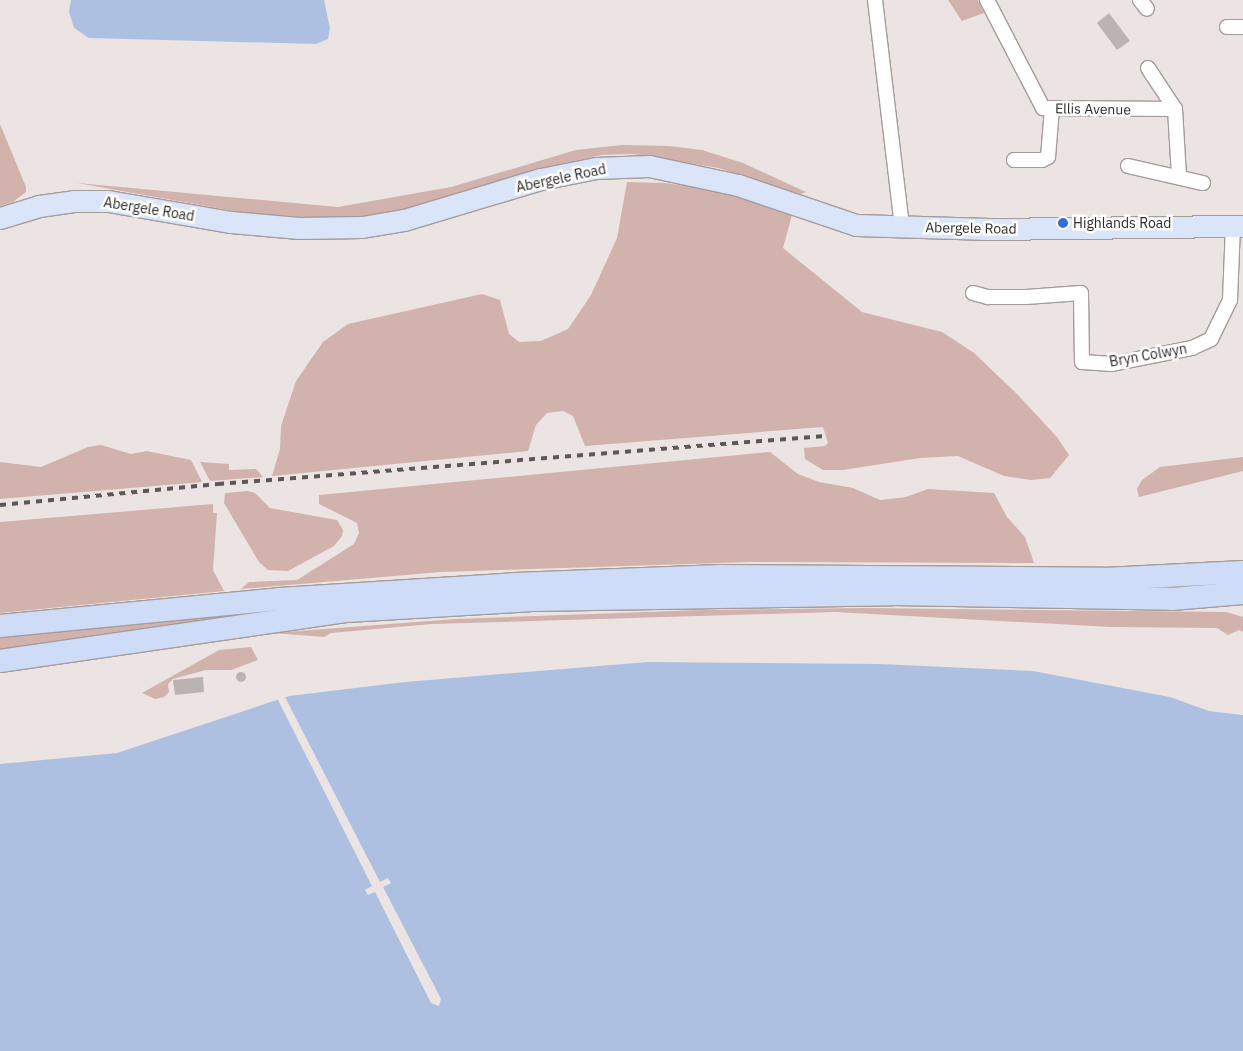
<!DOCTYPE html>
<style>
body{margin:0}
#map{position:relative;width:1243px;height:1051px;overflow:hidden;background:#ece4e3;font-family:"IBM Plex Sans",sans-serif}
div>[style]{position:absolute}
.green>*{inset:0;background:#d1b2ac}
.water>*{inset:0;background:#aec0e2}
.pier>*{inset:0;background:#ece4e3}
.building>*{inset:0;background:#bbb3b2}
.round{border-radius:50%}
.roads{filter:drop-shadow(1px 0 #a49c9b) drop-shadow(-1px 0 #a49c9b) drop-shadow(0 1px #a49c9b) drop-shadow(0 -1px #a49c9b)}
.minor>*{height:14px;margin:-7px;padding:0 7px;transform-origin:7px;border-radius:7px;background:#fff}
.primary>*{height:21px;margin:-10.5px;padding:0 10.5px;transform-origin:10.5px;border-radius:10.5px;background:#dae5fa}
.trunk>*{height:22px;margin:-11px;padding:0 11px;transform-origin:11px;border-radius:11px;background:#cedcf8}
.rail>*{height:4px;margin-top:-2px;transform-origin:0;background:repeating-linear-gradient(90deg,#5c5857 0 6px,transparent 0 12px)}
.dots>*{width:14px;height:14px;translate:-50% -50%;box-sizing:border-box;border:2px solid #fff;border-radius:50%}
span{translate:-50% -50%;white-space:nowrap;text-align:center;line-height:1.15;-webkit-text-stroke:5px #fff;paint-order:stroke}
.street-label{font-size:14px;color:#2d2a29}
.poi-label{font-size:14px;color:#2d2a29}
.left{translate:0 -50%;text-align:left}
</style>
<div id="map">
<div class="green">
<div style="clip-path:polygon(948px 0,978px 0,984px 13px,962px 21px)"></div>
<div style="clip-path:polygon(0 124px,26px 187px,26px 192px,13px 202px,0 206px)"></div>
<div style="clip-path:polygon(622px 145px,669px 146px,702px 150px,743px 163px,806px 192px,798px 195px,719px 168px,633px 154px,602px 155px,565px 163px,508px 178px,421px 208px,330px 221px,251px 214px,77px 183px,338px 207px,451px 187px,576px 150px)"></div>
<div style="clip-path:polygon(627px 182px,665px 183px,727px 192px,792px 215px,783px 248px,862px 312px,942px 332px,974px 353px,1017px 394px,1057px 437px,1069px 455px,1050px 478px,1031px 480px,1004px 476px,958px 456px,920px 458px,843px 470px,823px 470px,805px 459px,804px 448px,825px 446px,828px 443px,823px 427px,585px 446px,573px 416px,563px 411px,547px 413px,536px 425px,528px 451px,272px 476px,280px 449px,281px 426px,296px 381px,323px 342px,348px 324px,482px 294px,500px 300px,509px 334px,519px 342px,541px 341px,568px 329px,591px 295px,617px 238px)"></div>
<div style="clip-path:polygon(101px 445px,131px 454px,147px 451px,191px 460px,202px 482px,0 499px,0 462px,41px 467px,88px 447px)"></div>
<div style="clip-path:polygon(770px 452px,798px 474px,819px 482px,853px 488px,880px 500px,906px 497px,928px 489px,994px 493px,1007px 517px,1025px 537px,1034px 563px,751px 562px,441px 572px,241px 589px,249px 582px,297px 580px,354px 544px,359px 533px,357px 523px,319px 504px,319px 495px)"></div>
<div style="clip-path:polygon(1243px 457px,1243px 471px,1139px 497px,1137px 489px,1142px 480px,1160px 467px)"></div>
<div style="clip-path:polygon(200px 462px,229px 464px,229px 470px,256px 469px,263px 477px,210px 481px)"></div>
<div style="clip-path:polygon(248px 491px,255px 493px,270px 508px,337px 520px,343px 530px,342px 536px,334px 546px,288px 571px,268px 570px,259px 562px,224px 503px,225px 493px)"></div>
<div style="clip-path:polygon(213px 504px,213px 513px,217px 513px,213px 570px,224px 591px,0 613px,0 522px)"></div>
<div style="clip-path:polygon(865px 608px,1226px 612px,1243px 617px,1243px 632px,1239px 630px,1228px 635px,1217px 628px,1111px 627px,835px 612px,431px 624px,331px 633px,324px 637px,272px 633px,456px 619px,701px 610px)"></div>
<div style="clip-path:polygon(232px 612px,235px 617px,0 650px,0 638px)"></div>
<div style="clip-path:polygon(251px 647px,258px 660px,231px 670px,206px 670px,173px 679px,168px 684px,169px 692px,164px 697px,155px 699px,142px 693px,219px 650px)"></div>
</div>
<div class="water">
<div style="clip-path:polygon(71px 0,324px 0,330px 28px,328px 39px,316px 44px,89px 38px,74px 28px,69px 12px)"></div>
<div style="clip-path:polygon(648px 662px,879px 664px,1033px 671px,1170px 697px,1209px 711px,1243px 715px,1243px 1051px,0 1051px,0 764px,117px 753px,289px 696px,405px 682px)"></div>
</div>
<div class="pier">
<div style="clip-path:polygon(284px 695px,380px 882px,388px 878px,391px 883px,383px 887px,441px 999px,439px 1006px,431px 1003px,375px 892px,368px 895px,365px 890px,372px 886px,277px 698px)"></div>
</div>
<div class="building">
<div style="clip-path:polygon(1109px 13px,1130px 41px,1117px 50px,1097px 23px)"></div>
<div class="round" style="left:236px;top:672px;width:10px;height:10px"></div>
<div style="clip-path:polygon(203px 677px,204px 692px,175px 695px,173px 680px)"></div>
</div>
<div class="roads">
<div class="minor">
<div style="left:875px;top:0;width:229px;rotate:83.2deg"></div>
<div style="left:987px;top:0;width:122px;rotate:62.6deg"></div>
<div style="left:1043px;top:108px;width:132px;rotate:0.4deg"></div>
<div style="left:1175px;top:109px;width:49px;rotate:-123.4deg"></div>
<div style="left:1140px;top:0;width:11px;rotate:52deg"></div>
<div style="left:1227px;top:27px;width:16px"></div>
<div style="left:1175px;top:109px;width:68px;rotate:86.6deg"></div>
<div style="left:1014px;top:160px;width:28px"></div>
<div style="left:1042px;top:160px;width:7px;rotate:-27deg"></div>
<div style="left:1048px;top:157px;width:49px;rotate:-85.3deg"></div>
<div style="left:1128px;top:166px;width:77px;rotate:12.8deg"></div>
<div style="left:973px;top:293px;width:16px;rotate:15deg"></div>
<div style="left:988px;top:297px;width:38px"></div>
<div style="left:1026px;top:297px;width:55px;rotate:-4.2deg"></div>
<div style="left:1081px;top:293px;width:69px;rotate:89.2deg"></div>
<div style="left:1082px;top:362px;width:30px;rotate:4deg"></div>
<div style="left:1112px;top:364px;width:82px;rotate:-11.3deg"></div>
<div style="left:1192px;top:348px;width:21px;rotate:-25deg"></div>
<div style="left:1211px;top:339px;width:43px;rotate:-64deg"></div>
<div style="left:1230px;top:300px;width:74px;rotate:-87.7deg"></div>
</div>
<div class="primary">
<div style="left:0;top:218px;width:41px;rotate:-17.1deg"></div>
<div style="left:39px;top:206px;width:35px;rotate:-8deg"></div>
<div style="left:74px;top:201px;width:34px"></div>
<div style="left:108px;top:201px;width:125px;rotate:9.7deg"></div>
<div style="left:231px;top:222px;width:68px;rotate:5deg"></div>
<div style="left:299px;top:228px;width:63px;rotate:-0.9deg"></div>
<div style="left:362px;top:227px;width:43px;rotate:-9.5deg"></div>
<div style="left:404px;top:220px;width:143px;rotate:-16.7deg"></div>
<div style="left:541px;top:179px;width:56px;rotate:-11.3deg"></div>
<div style="left:596px;top:168px;width:53px;rotate:-2.2deg"></div>
<div style="left:649px;top:166px;width:91px;rotate:12.1deg"></div>
<div style="left:738px;top:185px;width:125px;rotate:18.7deg"></div>
<div style="left:856px;top:225px;width:133px;rotate:1.7deg"></div>
<div style="left:989px;top:229px;width:254px;rotate:-0.7deg"></div>
</div>
<div class="trunk">
<div style="left:0;top:626px;width:280px;rotate:-5.5deg"></div>
<div style="left:279px;top:599px;width:236px;rotate:-3.6deg"></div>
<div style="left:515px;top:584px;width:206px;rotate:-2.2deg"></div>
<div style="left:721px;top:576px;width:383px;rotate:0.4deg"></div>
<div style="left:1104px;top:579px;width:139px;rotate:-2.9deg"></div>
<div style="left:0;top:661px;width:351px;rotate:-8.2deg"></div>
<div style="left:347px;top:611px;width:183px;rotate:-3.4deg"></div>
<div style="left:530px;top:600px;width:363px;rotate:-0.9deg"></div>
<div style="left:893px;top:594px;width:279px;rotate:1deg"></div>
<div style="left:1172px;top:599px;width:71px;rotate:-4.8deg"></div>
</div>
</div>
<div class="rail">
<div style="left:0;top:505px;width:219px;rotate:-5.5deg"></div>
<div style="left:218px;top:484px;width:609px;rotate:-4.52deg"></div>
</div>
<div class="dots">
<div style="left:1063px;top:223px;background:#356ad9"></div>
</div>
<div class="street-label">
<span style="left:1093px;top:109px;rotate:1deg">Ellis Avenue</span>
<span style="left:561px;top:178px;rotate:-12deg">Abergele Road</span>
<span style="left:149px;top:209px;rotate:9deg">Abergele Road</span>
<span style="left:971px;top:228px;rotate:1deg">Abergele Road</span>
<span style="left:1148px;top:355px;rotate:-10deg">Bryn Colwyn</span>
</div>
<div class="poi-label">
<span class="left" style="left:1073px;top:223px">Highlands Road</span>
</div>
</div>
